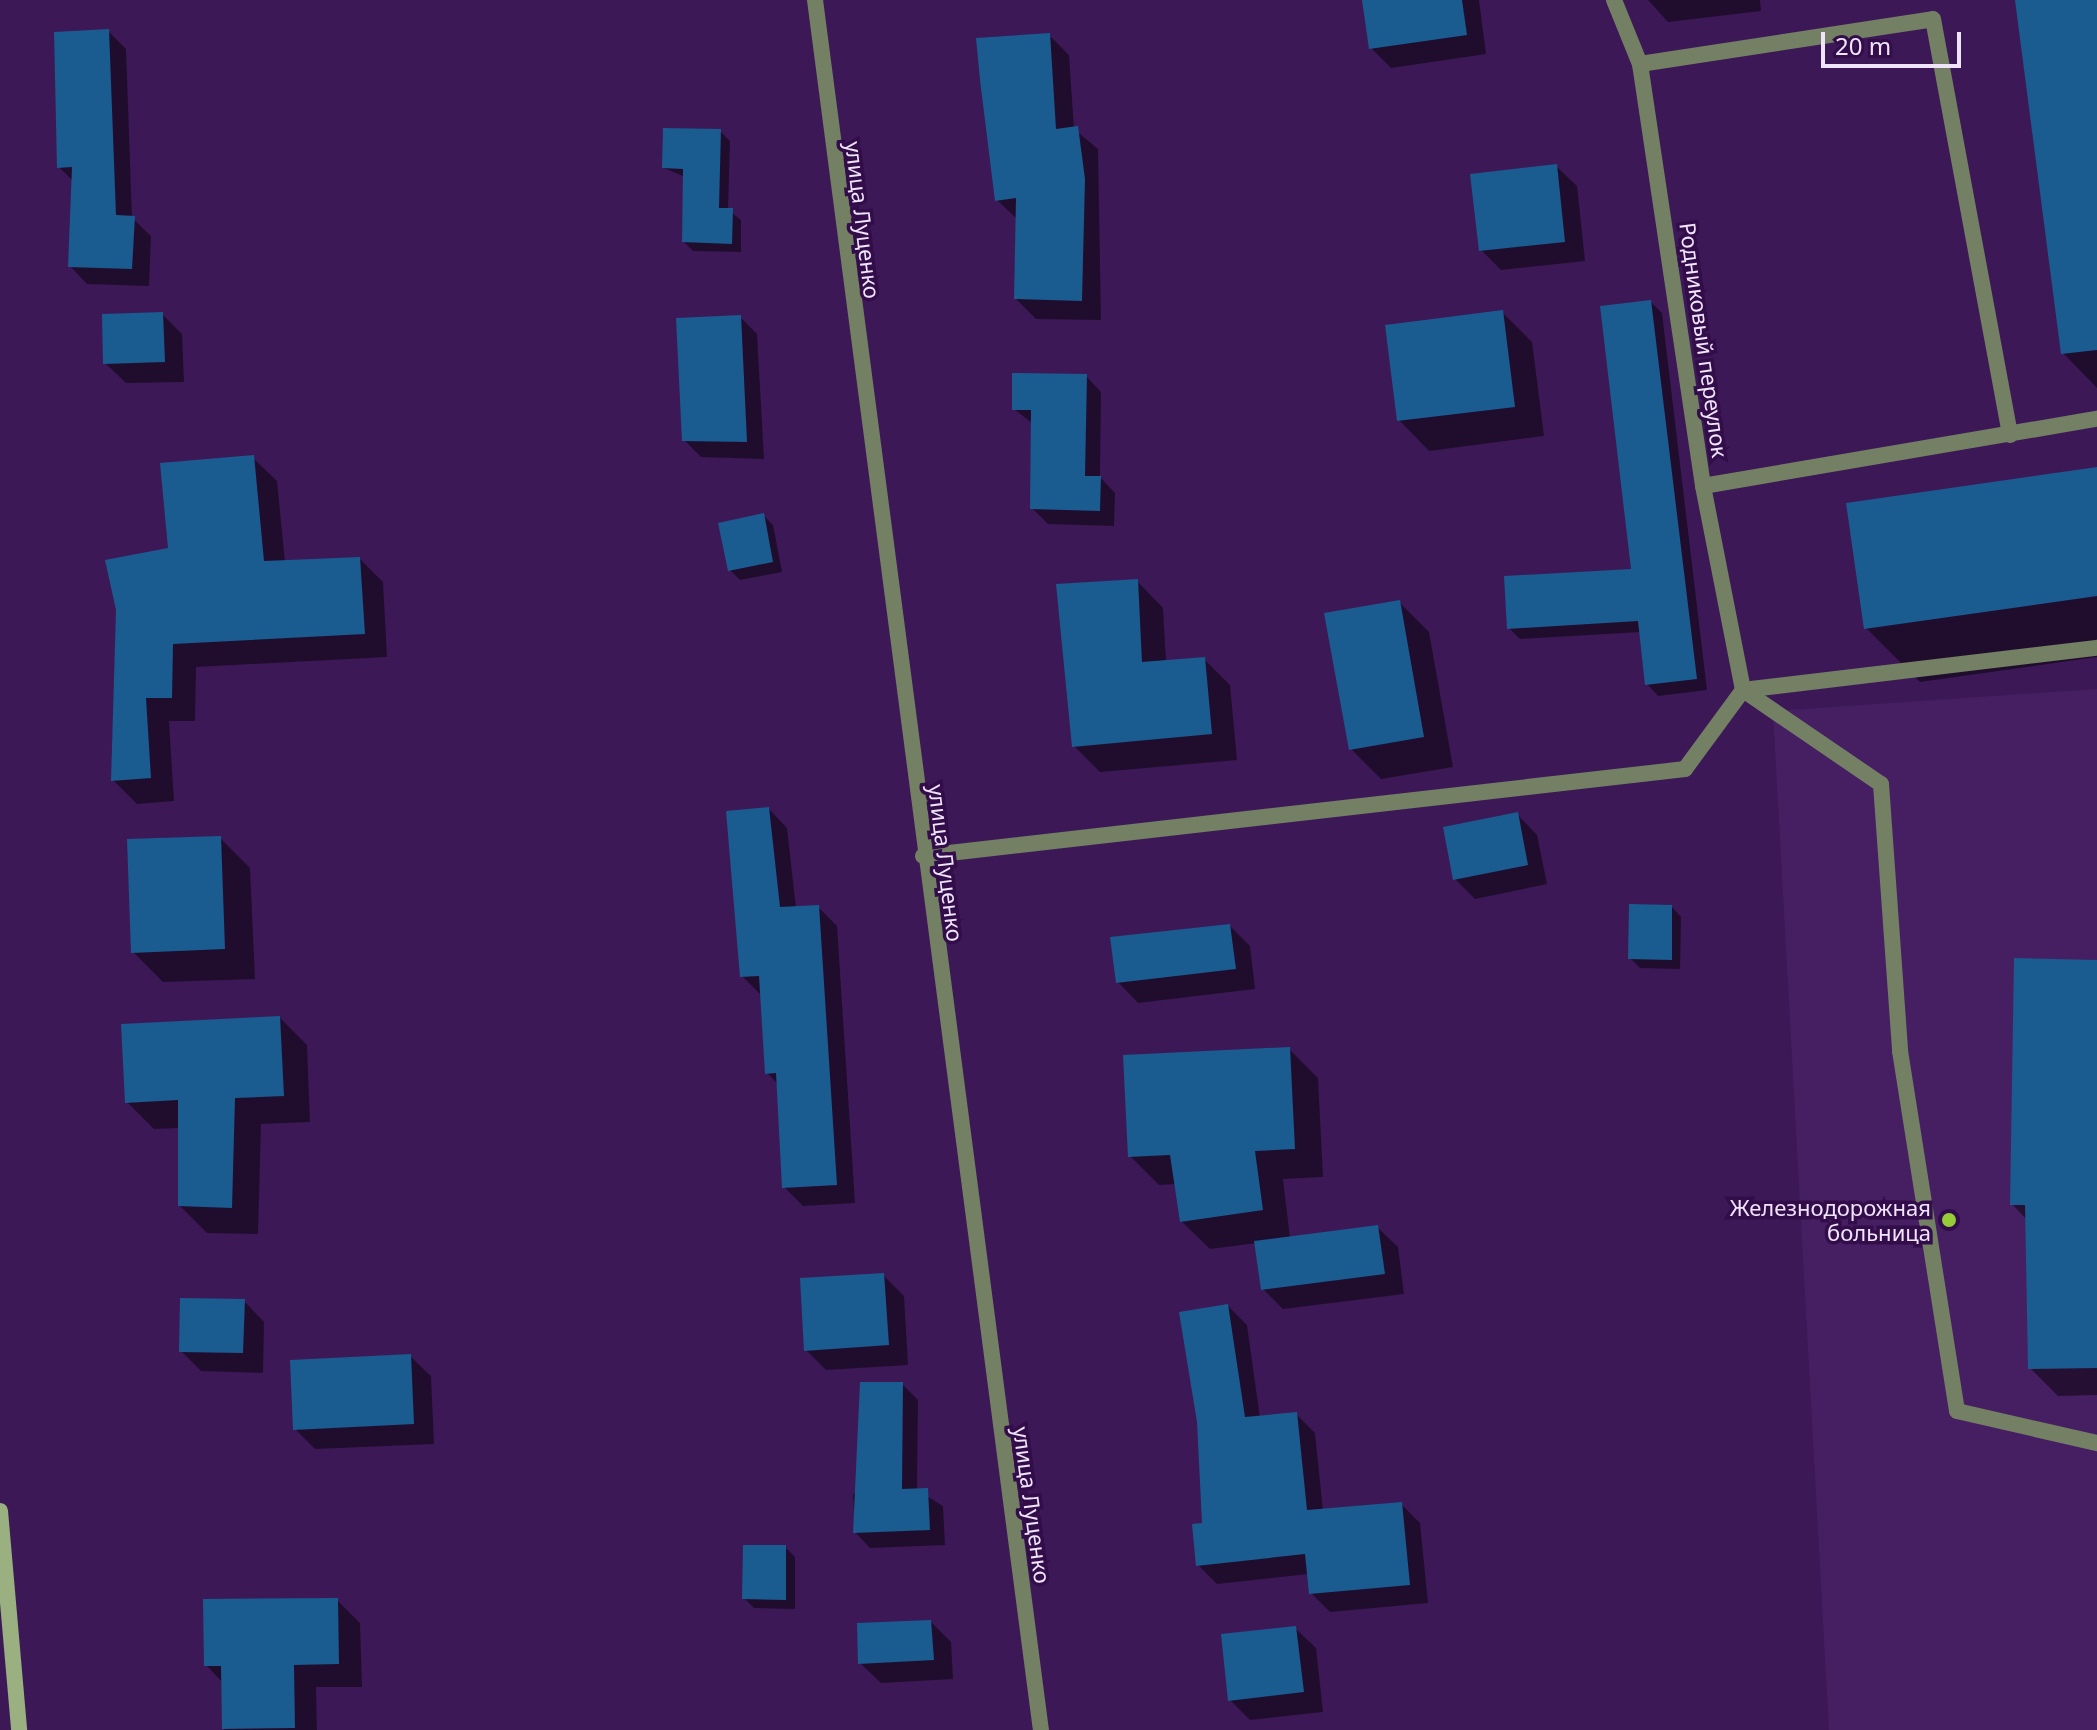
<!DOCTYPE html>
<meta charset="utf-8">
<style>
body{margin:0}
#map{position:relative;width:2097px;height:1730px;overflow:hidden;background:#3c1956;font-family:"Noto Sans",sans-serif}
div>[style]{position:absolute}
.built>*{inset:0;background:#461f63}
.shadow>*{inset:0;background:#0007}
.building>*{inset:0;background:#1a5b90}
.lane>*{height:16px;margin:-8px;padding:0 8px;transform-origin:8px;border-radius:8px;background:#738063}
.street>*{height:16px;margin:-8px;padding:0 8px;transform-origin:8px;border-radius:8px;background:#738063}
.secondary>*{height:16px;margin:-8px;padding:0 8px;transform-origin:8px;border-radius:8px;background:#9ab080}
.dots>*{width:22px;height:22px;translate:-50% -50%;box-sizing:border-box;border:4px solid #320d4a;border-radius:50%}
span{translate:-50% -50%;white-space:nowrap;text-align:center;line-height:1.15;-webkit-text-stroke:7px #320d4a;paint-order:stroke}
.street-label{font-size:22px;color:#efe4fa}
.poi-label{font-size:22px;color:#efe4fa}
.right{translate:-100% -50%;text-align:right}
.scale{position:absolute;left:1821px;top:32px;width:140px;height:36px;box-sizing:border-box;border:4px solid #efe4fa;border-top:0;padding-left:10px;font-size:24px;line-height:28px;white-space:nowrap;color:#efe4fa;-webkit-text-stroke:6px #320d4a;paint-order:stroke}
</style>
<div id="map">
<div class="built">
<div style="clip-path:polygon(2097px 689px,2097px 1730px,1829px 1730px,1773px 711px)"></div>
</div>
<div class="shadow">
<div style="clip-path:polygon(1365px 0,1479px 0,1486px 54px,1391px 68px,1371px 48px)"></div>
<div style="clip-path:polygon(1760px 0,1761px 11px,1668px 22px,1648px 0)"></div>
<div style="clip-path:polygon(2017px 0,2097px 0,2097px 388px,2063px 353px)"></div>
<div style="clip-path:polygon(108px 31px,126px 49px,132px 218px,151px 236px,149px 286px,87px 284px,70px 266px,74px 182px,59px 167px)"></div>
<div style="clip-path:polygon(1049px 35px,1069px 55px,1074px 129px,1098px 149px,1101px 320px,1036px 319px,1016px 299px,1018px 220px,997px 200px)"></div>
<div style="clip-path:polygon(720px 131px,730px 141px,728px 210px,741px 220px,741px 252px,693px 251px,684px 242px,685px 177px,664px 168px)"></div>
<div style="clip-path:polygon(1556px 166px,1577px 186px,1585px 261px,1501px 270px,1481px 250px)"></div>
<div style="clip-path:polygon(1651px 302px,1662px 313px,1707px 690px,1658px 696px,1647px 684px,1641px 632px,1520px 639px,1509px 628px,1634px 571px)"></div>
<div style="clip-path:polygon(1502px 312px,1532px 342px,1544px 436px,1429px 451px,1399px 420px)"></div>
<div style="clip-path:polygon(162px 314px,182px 334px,184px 382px,126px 383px,105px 363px)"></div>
<div style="clip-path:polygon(740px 317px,757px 334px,764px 459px,701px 457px,684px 440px)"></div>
<div style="clip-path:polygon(1086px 376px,1101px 392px,1100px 477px,1115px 493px,1114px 526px,1048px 524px,1032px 508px,1033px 424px,1014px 409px)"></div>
<div style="clip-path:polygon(253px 458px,277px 481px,285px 562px,360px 559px,383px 582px,387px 657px,196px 667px,195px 721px,169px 721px,174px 801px,137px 804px,113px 780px,118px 610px)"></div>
<div style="clip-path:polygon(2097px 469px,2097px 657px,1920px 682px,1866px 628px)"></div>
<div style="clip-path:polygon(763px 515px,773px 525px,782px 572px,740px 580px,730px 570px)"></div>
<div style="clip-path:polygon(1137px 581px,1163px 608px,1166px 662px,1204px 659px,1230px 685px,1237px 760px,1100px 772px,1074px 746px)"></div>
<div style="clip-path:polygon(1399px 602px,1429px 632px,1453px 767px,1381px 779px,1351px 749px)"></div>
<div style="clip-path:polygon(769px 809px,787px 828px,796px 908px,818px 907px,837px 926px,855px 1203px,803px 1206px,784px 1187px,779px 1085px,767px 1073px,761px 995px,742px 976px)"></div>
<div style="clip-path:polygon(1517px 814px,1537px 835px,1547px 884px,1475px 899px,1455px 879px)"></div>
<div style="clip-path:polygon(220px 838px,250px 868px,255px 979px,163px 982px,133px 952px)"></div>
<div style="clip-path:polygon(1672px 907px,1681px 917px,1680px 969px,1640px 968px,1630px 958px)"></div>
<div style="clip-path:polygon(1230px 926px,1250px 946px,1255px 989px,1138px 1003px,1118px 982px)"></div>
<div style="clip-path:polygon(2097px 962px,2097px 1395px,2058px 1396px,2030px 1368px,2027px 1220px,2012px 1204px)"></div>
<div style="clip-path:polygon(280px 1018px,307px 1045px,310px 1122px,261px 1124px,258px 1234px,207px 1233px,180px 1206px,180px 1128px,154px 1129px,127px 1102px)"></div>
<div style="clip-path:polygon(1289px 1049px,1318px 1078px,1323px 1177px,1283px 1179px,1290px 1238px,1377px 1227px,1398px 1247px,1404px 1294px,1283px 1309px,1263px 1289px,1257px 1243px,1210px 1249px,1181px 1221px,1176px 1184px,1159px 1185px,1130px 1156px)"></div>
<div style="clip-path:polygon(883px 1275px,904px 1296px,908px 1365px,826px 1370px,806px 1350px)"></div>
<div style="clip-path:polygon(244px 1301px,264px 1322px,263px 1373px,201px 1371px,181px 1351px)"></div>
<div style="clip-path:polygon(1228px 1306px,1247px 1325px,1260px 1418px,1296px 1414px,1315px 1433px,1323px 1511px,1401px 1504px,1420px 1523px,1428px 1603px,1330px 1612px,1311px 1593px,1309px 1574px,1217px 1584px,1198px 1565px)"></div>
<div style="clip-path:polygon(410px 1356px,431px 1376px,434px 1444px,315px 1449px,295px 1429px)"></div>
<div style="clip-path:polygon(902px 1384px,918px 1400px,917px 1490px,943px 1506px,945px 1545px,870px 1548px,855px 1532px,853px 1494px,861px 1493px)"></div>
<div style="clip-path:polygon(785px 1547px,795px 1557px,795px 1609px,754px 1608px,744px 1598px)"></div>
<div style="clip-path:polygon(337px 1600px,360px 1623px,362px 1687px,316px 1687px,317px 1730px,224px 1730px,223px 1683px,206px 1665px)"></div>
<div style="clip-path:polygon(931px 1622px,951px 1642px,953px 1679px,881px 1683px,860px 1663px)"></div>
<div style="clip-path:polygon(1295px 1628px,1316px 1648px,1323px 1712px,1250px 1720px,1230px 1700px)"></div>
</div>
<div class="building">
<div style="clip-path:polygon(1362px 0,1462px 0,1467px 35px,1369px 49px)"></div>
<div style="clip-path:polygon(2015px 0,2097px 0,2097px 350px,2061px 354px)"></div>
<div style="clip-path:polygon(109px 29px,116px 215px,135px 216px,132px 269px,68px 267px,72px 167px,57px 168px,54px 32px)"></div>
<div style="clip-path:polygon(1050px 33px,1056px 129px,1078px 126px,1085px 179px,1082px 301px,1014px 299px,1016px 198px,995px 201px,980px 80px,976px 38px)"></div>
<div style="clip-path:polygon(663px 128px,721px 129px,719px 208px,733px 208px,732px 244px,682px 242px,683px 169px,662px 168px)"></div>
<div style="clip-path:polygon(1557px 164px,1565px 242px,1479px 251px,1470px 174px)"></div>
<div style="clip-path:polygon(1651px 300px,1697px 679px,1645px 685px,1638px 621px,1507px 629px,1504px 576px,1631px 569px,1600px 306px)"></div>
<div style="clip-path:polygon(1503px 310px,1515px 407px,1397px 421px,1385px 325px)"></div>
<div style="clip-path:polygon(163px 312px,165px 362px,103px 364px,102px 314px)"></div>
<div style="clip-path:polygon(741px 315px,747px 442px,682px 441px,676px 318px)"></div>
<div style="clip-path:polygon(1012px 373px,1087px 374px,1085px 476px,1101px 476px,1100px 511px,1030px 509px,1031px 410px,1012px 410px)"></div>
<div style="clip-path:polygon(254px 455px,264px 561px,360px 557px,365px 634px,173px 644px,172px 698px,146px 698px,151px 778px,111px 781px,116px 610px,105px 560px,168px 548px,160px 463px)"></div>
<div style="clip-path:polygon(2097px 467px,2097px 596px,1864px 629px,1846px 503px)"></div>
<div style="clip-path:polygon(764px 513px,773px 562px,728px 571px,718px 523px)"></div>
<div style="clip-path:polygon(1138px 579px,1142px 662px,1205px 657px,1212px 734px,1072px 747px,1056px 584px)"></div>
<div style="clip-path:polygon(1400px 600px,1424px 737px,1349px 750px,1324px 613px)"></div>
<div style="clip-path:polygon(769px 807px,780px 907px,819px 905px,837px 1185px,782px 1188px,776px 1073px,765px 1074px,759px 976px,740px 977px,726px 811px)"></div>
<div style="clip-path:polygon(1518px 812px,1528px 865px,1453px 880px,1443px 827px)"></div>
<div style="clip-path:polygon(221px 836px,225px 949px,131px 953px,127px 839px)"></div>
<div style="clip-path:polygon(1629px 904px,1672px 905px,1672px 960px,1628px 959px)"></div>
<div style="clip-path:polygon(1230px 924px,1236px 969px,1116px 983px,1110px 937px)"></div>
<div style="clip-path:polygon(2014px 958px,2097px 960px,2097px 1368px,2028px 1369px,2025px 1205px,2010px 1205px)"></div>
<div style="clip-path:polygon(280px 1016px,284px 1096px,235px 1098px,232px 1208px,178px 1206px,178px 1100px,125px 1103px,121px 1024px)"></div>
<div style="clip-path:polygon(1290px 1047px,1295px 1149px,1255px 1151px,1263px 1210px,1180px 1222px,1170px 1155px,1128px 1157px,1123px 1055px)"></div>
<div style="clip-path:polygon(1378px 1225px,1385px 1274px,1261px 1290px,1254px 1241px)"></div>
<div style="clip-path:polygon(884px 1273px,889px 1345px,804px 1351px,800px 1278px)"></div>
<div style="clip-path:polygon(180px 1298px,245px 1299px,243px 1353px,179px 1352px)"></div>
<div style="clip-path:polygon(1228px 1304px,1245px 1417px,1297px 1412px,1307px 1510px,1402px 1502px,1410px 1585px,1309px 1594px,1305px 1554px,1196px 1566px,1192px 1524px,1202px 1523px,1197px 1422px,1179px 1312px)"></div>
<div style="clip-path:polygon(411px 1354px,414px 1424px,293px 1430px,290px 1360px)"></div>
<div style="clip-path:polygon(860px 1382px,903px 1382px,902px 1489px,928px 1488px,930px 1530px,853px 1533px)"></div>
<div style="clip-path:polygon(743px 1545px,786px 1545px,786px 1600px,742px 1599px)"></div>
<div style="clip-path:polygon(338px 1598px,339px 1664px,294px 1665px,295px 1728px,222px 1729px,221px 1666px,204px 1666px,203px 1599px)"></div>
<div style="clip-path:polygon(931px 1620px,934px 1660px,858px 1664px,857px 1623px)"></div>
<div style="clip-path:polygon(1296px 1626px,1304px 1692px,1228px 1701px,1221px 1634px)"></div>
</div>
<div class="lane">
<div style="left:1640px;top:64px;width:296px;rotate:-8.7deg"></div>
<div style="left:1933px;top:19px;width:423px;rotate:79.5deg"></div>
<div style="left:1703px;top:486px;width:400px;rotate:-9.7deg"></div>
<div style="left:1743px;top:690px;width:167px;rotate:34.3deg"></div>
<div style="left:1881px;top:784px;width:268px;rotate:85.9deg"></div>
<div style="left:1900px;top:1051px;width:364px;rotate:81deg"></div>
<div style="left:1957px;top:1411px;width:144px;rotate:12.9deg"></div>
<div style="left:923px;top:856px;width:767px;rotate:-6.51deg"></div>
<div style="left:1685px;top:769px;width:98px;rotate:-53.7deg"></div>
<div style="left:1743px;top:690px;width:356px;rotate:-6.8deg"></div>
</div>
<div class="street">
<div style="left:815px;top:0;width:1745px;rotate:82.56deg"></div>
<div style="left:1614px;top:0;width:69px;rotate:67.9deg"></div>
<div style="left:1640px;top:64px;width:427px;rotate:81.5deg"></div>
<div style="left:1703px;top:486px;width:208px;rotate:78.9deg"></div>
</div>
<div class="secondary">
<div style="left:0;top:1511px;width:220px;rotate:85deg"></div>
</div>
<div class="dots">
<div style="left:1949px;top:1220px;background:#97cc39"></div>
</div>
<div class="street-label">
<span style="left:863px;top:220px;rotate:83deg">улица Луценко</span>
<span style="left:1704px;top:340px;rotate:82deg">Родниковый переулок</span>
<span style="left:946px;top:863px;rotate:83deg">улица Луценко</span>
<span style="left:1032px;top:1505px;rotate:82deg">улица Луценко</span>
</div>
<div class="poi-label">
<span class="right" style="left:1931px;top:1220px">Железнодорожная<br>больница</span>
</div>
<div class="scale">20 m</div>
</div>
